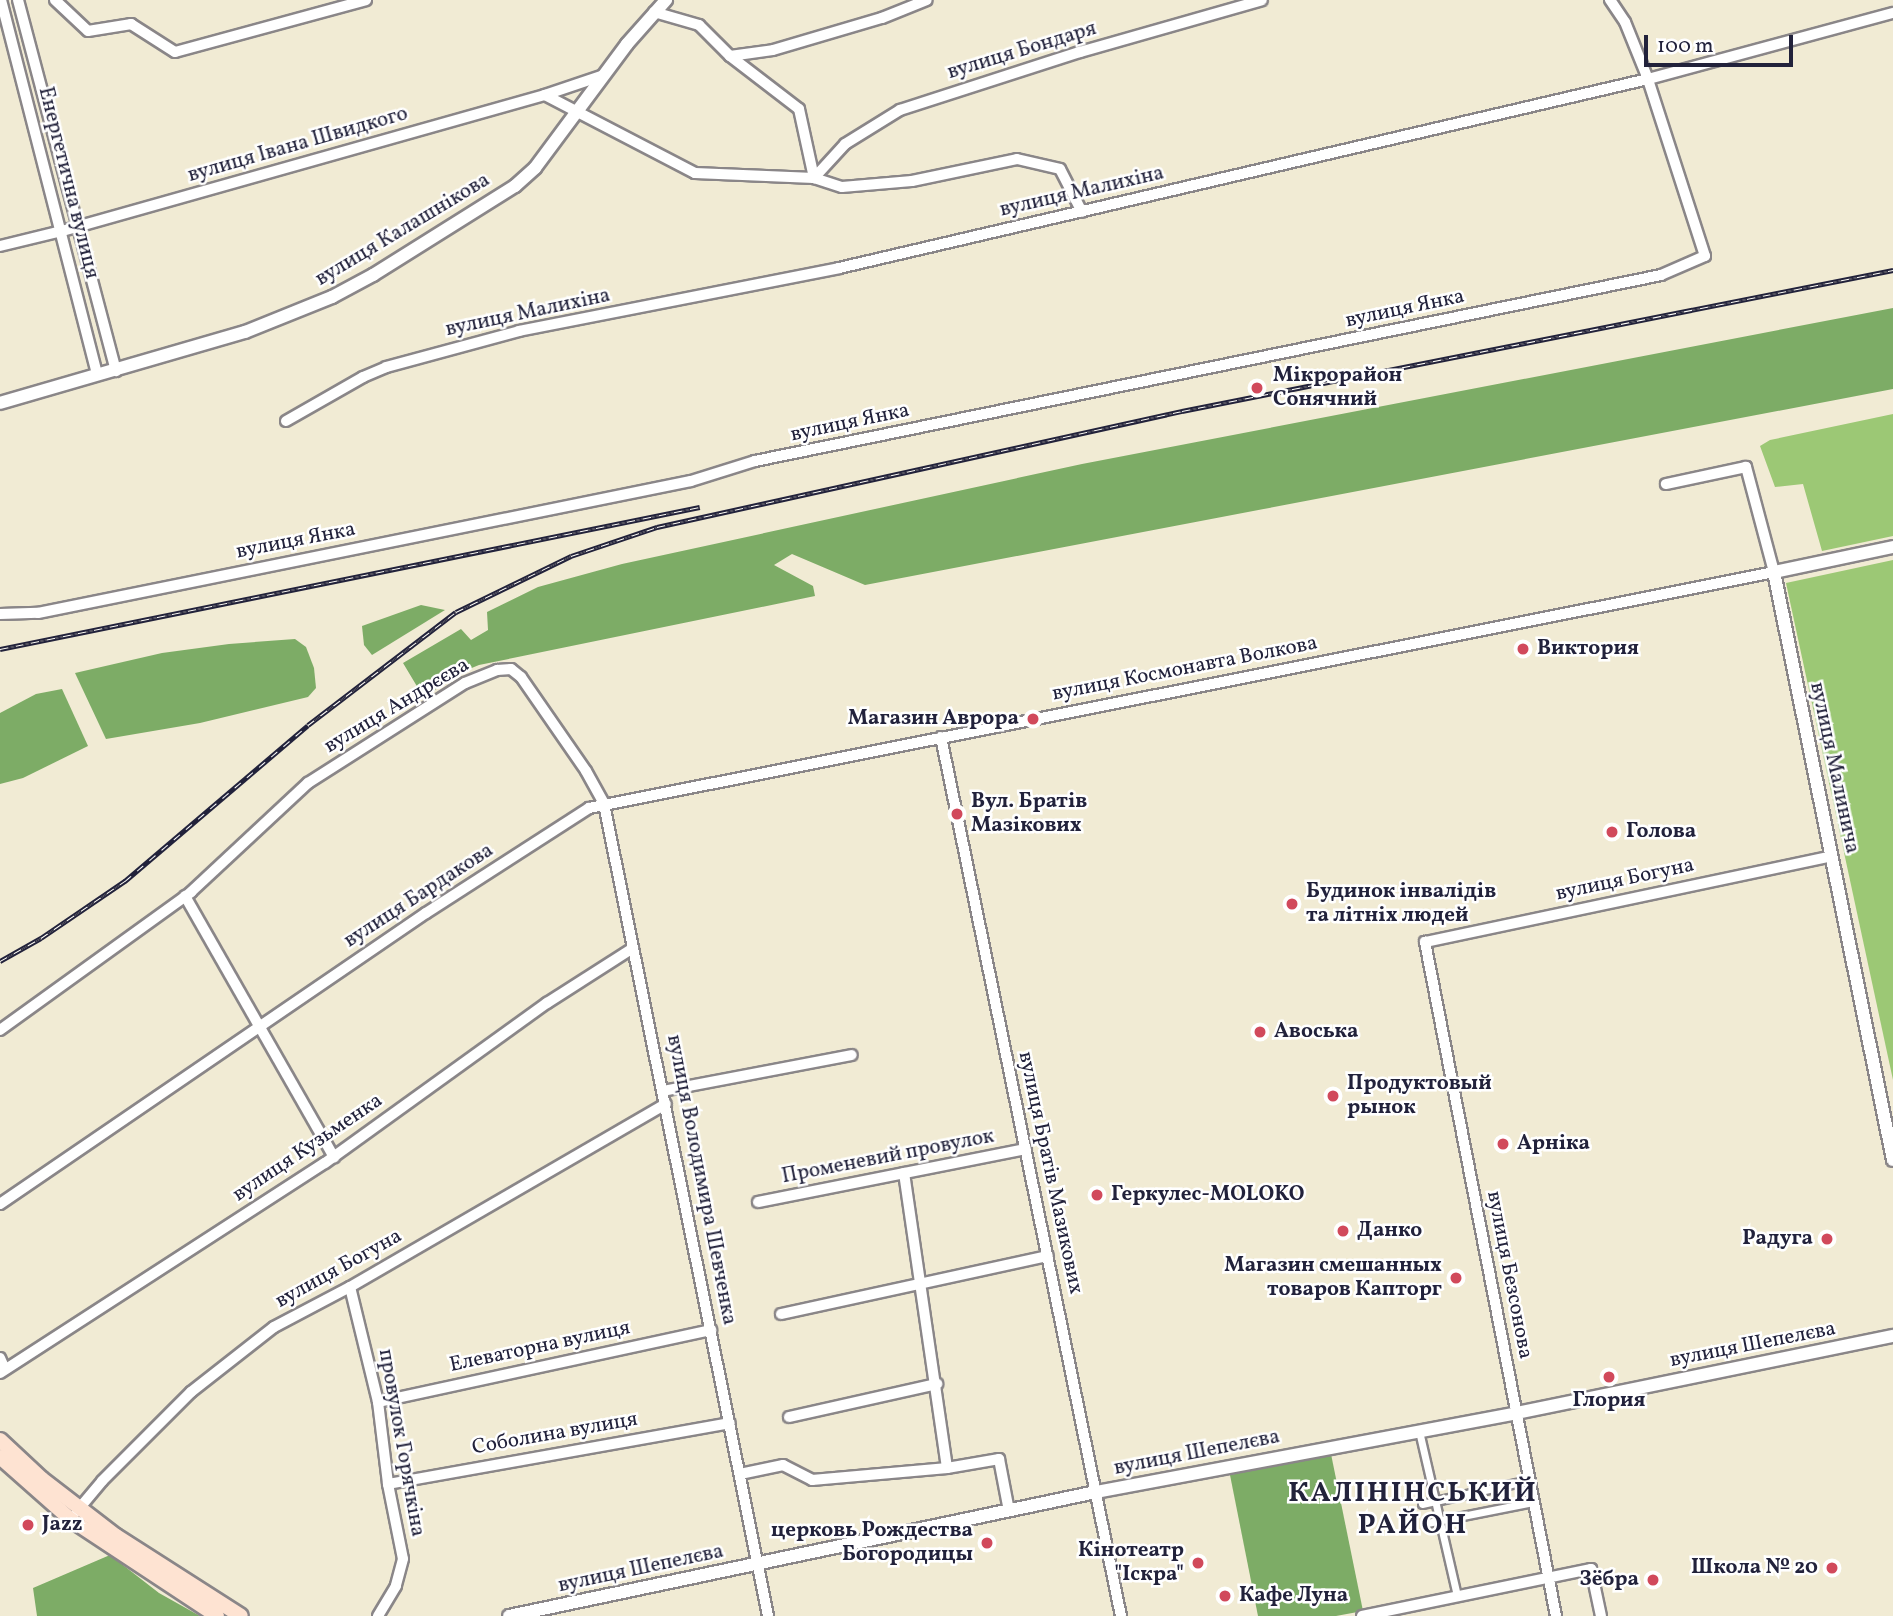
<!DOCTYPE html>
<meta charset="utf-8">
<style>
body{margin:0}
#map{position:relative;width:1893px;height:1616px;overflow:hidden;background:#f1ebd4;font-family:Vollkorn,serif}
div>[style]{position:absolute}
.green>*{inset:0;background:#9cc875}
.forest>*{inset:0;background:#7dac66}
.roads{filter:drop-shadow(2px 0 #8a8688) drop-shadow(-2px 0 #8a8688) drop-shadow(0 2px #8a8688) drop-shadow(0 -2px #8a8688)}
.pedestrian>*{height:7px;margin:-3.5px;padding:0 3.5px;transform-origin:3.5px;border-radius:3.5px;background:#fff}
.minor>*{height:10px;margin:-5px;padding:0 5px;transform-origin:5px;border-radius:5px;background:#fff}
.tertiary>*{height:12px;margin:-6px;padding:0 6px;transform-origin:6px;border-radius:6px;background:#fff}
.secondary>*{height:14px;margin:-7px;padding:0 7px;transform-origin:7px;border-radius:7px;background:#fee3d2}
.rail>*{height:5px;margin-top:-2.5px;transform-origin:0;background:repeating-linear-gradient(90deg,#fff 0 8px,#22223b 0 16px);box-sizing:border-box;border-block:2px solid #22223b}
.dots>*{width:19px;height:19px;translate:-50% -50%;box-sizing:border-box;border:4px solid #fff;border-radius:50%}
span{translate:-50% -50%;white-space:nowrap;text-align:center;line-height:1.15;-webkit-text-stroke:5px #fff;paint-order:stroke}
.street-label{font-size:21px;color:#22223b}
.poi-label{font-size:21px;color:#22223b;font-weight:700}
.left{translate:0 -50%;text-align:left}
.right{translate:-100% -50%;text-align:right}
.district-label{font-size:28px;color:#22223b;font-weight:700;letter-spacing:2px}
.scale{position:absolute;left:1644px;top:35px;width:149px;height:32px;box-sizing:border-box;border:4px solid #22223b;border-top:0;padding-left:9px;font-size:21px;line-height:24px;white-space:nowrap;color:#22223b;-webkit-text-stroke:5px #fff;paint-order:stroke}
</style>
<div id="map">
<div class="green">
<div style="clip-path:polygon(1893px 414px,1893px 536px,1822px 551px,1803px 484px,1775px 487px,1760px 446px,1770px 440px)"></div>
<div style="clip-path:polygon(1893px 560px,1893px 1080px,1786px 583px)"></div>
</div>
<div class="forest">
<div style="clip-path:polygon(1893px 308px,1893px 389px,865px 585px,792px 554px,774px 565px,813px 586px,815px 596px,479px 665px,457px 674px,424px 698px,403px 663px,461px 629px,471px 640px,488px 630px,487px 612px,538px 587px,622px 564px,1082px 464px)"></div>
<div style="clip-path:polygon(421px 605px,445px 610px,372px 655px,364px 645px,362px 626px)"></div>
<div style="clip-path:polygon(295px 639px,306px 647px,314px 668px,316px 688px,308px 697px,200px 723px,106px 739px,75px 673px,162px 653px,229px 644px)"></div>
<div style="clip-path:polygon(62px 689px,88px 746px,23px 778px,0 784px,0 713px,36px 694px)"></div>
<div style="clip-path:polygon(1331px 1454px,1363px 1611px,1336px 1616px,1258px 1616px,1230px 1475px)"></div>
<div style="clip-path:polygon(110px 1555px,159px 1593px,200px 1616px,37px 1616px,33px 1588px)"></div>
</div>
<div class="roads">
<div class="pedestrian">
<div style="left:1419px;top:1431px;width:169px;rotate:77deg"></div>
<div style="left:1422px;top:1504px;width:110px;rotate:-12.6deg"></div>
<div style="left:1427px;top:1523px;width:108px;rotate:-11.2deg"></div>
</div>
<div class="minor">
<div style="left:1px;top:0;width:387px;rotate:75.6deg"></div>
<div style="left:18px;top:0;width:384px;rotate:75.2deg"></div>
<div style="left:55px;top:0;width:45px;rotate:43.2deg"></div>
<div style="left:88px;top:31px;width:44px;rotate:-9.2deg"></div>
<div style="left:131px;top:24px;width:52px;rotate:32.5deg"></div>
<div style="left:175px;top:52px;width:198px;rotate:-15.2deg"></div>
<div style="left:654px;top:12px;width:47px;rotate:16.1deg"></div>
<div style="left:699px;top:25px;width:44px;rotate:45deg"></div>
<div style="left:730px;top:56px;width:43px;rotate:-7.9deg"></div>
<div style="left:773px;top:50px;width:114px;rotate:-16.4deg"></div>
<div style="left:882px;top:18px;width:48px;rotate:-21.8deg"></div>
<div style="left:730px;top:56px;width:87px;rotate:37.5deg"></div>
<div style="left:799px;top:109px;width:71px;rotate:77.7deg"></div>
<div style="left:814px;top:178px;width:29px;rotate:18deg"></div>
<div style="left:842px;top:187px;width:70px;rotate:-4.9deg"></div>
<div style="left:912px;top:181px;width:107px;rotate:-11.8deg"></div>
<div style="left:1017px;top:159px;width:44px;rotate:13.1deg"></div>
<div style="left:1060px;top:169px;width:48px;rotate:62.9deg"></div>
<div style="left:545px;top:95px;width:169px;rotate:27.5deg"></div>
<div style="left:695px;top:173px;width:119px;rotate:2.4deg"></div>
<div style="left:814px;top:178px;width:46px;rotate:-47.6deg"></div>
<div style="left:845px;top:144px;width:65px;rotate:-31.7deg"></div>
<div style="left:900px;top:110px;width:189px;rotate:-17.9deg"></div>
<div style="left:1080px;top:52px;width:189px;rotate:-15.9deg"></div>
<div style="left:0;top:246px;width:64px;rotate:-13.6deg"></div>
<div style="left:62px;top:231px;width:502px;rotate:-15.73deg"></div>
<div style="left:545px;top:95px;width:62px;rotate:-18.7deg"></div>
<div style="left:286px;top:421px;width:89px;rotate:-29.7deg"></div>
<div style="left:363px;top:377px;width:25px;rotate:-23deg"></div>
<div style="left:386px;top:367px;width:138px;rotate:-15.1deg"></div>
<div style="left:519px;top:331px;width:326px;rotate:-11.1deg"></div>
<div style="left:839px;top:268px;width:831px;rotate:-13.15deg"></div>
<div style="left:1648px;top:79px;width:254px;rotate:-15.1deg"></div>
<div style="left:0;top:614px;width:38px;rotate:-2deg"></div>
<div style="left:38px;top:613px;width:666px;rotate:-11.43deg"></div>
<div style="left:691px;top:481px;width:67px;rotate:-17.4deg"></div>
<div style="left:755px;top:461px;width:925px;rotate:-11.6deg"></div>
<div style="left:1661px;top:275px;width:48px;rotate:-23.4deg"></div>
<div style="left:1705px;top:256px;width:186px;rotate:-107.9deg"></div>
<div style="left:1648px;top:79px;width:61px;rotate:-112deg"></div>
<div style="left:1625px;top:22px;width:27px;rotate:-124deg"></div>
<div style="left:941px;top:737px;width:897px;rotate:78.43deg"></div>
<div style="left:185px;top:896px;width:301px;rotate:60.3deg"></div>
<div style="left:0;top:1030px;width:236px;rotate:-35.8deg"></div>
<div style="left:191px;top:892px;width:160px;rotate:-43deg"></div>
<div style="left:308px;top:783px;width:186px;rotate:-32.5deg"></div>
<div style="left:465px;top:683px;width:35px;rotate:-22deg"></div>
<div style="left:497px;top:670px;width:14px;rotate:-4deg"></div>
<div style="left:511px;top:669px;width:13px;rotate:39deg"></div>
<div style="left:521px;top:677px;width:114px;rotate:55.3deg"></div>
<div style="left:586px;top:771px;width:38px;rotate:61deg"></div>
<div style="left:604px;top:804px;width:828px;rotate:78.58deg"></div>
<div style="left:663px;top:1091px;width:192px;rotate:-10.8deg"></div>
<div style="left:904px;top:1173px;width:298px;rotate:81.7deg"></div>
<div style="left:758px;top:1202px;width:273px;rotate:-11.2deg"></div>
<div style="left:0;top:1204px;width:516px;rotate:-34.34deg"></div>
<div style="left:426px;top:913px;width:194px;rotate:-32.8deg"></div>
<div style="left:589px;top:808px;width:1208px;rotate:-11.26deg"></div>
<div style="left:1774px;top:572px;width:109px;rotate:-104.9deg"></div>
<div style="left:1746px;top:467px;width:82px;rotate:168deg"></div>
<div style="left:350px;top:1287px;width:118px;rotate:76.3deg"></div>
<div style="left:378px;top:1402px;width:83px;rotate:83deg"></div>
<div style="left:388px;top:1484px;width:76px;rotate:78.7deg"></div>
<div style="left:403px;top:1559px;width:28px;rotate:105deg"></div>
<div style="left:396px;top:1586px;width:35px;rotate:121deg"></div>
<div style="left:781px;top:1314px;width:273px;rotate:-12.3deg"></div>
<div style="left:0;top:1358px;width:12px;rotate:66deg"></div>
<div style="left:0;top:1373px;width:387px;rotate:-32.9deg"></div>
<div style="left:325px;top:1163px;width:274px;rotate:-35.8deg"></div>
<div style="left:547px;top:1003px;width:102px;rotate:-32.6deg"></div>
<div style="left:378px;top:1402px;width:341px;rotate:-12.2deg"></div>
<div style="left:789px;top:1417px;width:152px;rotate:-12.6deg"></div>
<div style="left:740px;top:1474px;width:44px;rotate:-11.8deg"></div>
<div style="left:783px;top:1465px;width:33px;rotate:27deg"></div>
<div style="left:812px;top:1480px;width:136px;rotate:-5.1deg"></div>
<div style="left:947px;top:1468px;width:53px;rotate:-9.8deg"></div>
<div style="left:999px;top:1459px;width:53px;rotate:79.1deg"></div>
<div style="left:388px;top:1484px;width:347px;rotate:-10.1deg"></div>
<div style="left:77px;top:1511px;width:39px;rotate:-50deg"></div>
<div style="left:102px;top:1481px;width:126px;rotate:-45deg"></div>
<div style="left:191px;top:1392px;width:105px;rotate:-38.1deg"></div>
<div style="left:274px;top:1327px;width:86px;rotate:-27.8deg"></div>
<div style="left:350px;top:1287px;width:365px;rotate:-30.1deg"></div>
<div style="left:1362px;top:1616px;width:234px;rotate:-11.6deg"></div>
<div style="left:1591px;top:1569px;width:48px;rotate:78deg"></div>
<div style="left:1556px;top:1616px;width:687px;rotate:-101deg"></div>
<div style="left:1425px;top:942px;width:416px;rotate:-11.9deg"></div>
</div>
<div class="tertiary">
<div style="left:0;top:403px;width:255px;rotate:-16.2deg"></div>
<div style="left:245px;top:332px;width:94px;rotate:-21.9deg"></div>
<div style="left:332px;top:297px;width:47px;rotate:-28.2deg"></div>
<div style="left:373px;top:275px;width:168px;rotate:-32.1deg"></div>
<div style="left:515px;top:186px;width:27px;rotate:-42deg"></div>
<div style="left:535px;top:168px;width:154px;rotate:-53.4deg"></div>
<div style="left:627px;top:44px;width:59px;rotate:-48.4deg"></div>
<div style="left:1893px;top:547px;width:122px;rotate:168.1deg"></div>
<div style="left:1774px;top:572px;width:600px;rotate:78.56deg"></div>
<div style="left:509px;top:1616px;width:600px;rotate:-11.93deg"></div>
<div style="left:1096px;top:1492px;width:428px;rotate:-10.6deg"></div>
<div style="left:1517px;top:1413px;width:384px;rotate:-11.6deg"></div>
</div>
<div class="secondary">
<div style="left:0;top:1440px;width:57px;rotate:42.9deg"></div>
<div style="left:42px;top:1479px;width:93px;rotate:37.6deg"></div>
<div style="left:116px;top:1536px;width:148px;rotate:32.6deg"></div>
<div style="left:0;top:1457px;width:94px;rotate:41.5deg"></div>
<div style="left:70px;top:1519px;width:176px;rotate:33.4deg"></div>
</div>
</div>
<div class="rail">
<div style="left:0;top:649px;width:714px;rotate:-11.47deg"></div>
<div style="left:0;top:961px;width:47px;rotate:-29.3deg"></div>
<div style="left:41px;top:938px;width:102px;rotate:-34.2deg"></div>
<div style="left:125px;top:881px;width:240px;rotate:-40.4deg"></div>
<div style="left:308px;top:725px;width:186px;rotate:-37.4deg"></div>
<div style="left:456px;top:612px;width:128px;rotate:-26deg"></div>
<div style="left:571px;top:556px;width:91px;rotate:-18.6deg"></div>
<div style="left:657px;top:527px;width:538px;rotate:-12.46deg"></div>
<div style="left:1182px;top:411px;width:725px;rotate:-11.22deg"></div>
</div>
<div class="dots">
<div style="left:1257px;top:388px;background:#d1495b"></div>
<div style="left:1523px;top:649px;background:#d1495b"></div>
<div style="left:1033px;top:719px;background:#d1495b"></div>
<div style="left:957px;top:814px;background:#d1495b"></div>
<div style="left:1612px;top:832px;background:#d1495b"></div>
<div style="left:1292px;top:904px;background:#d1495b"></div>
<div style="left:1260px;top:1032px;background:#d1495b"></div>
<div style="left:1333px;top:1096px;background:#d1495b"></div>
<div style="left:1503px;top:1144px;background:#d1495b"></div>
<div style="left:1097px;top:1195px;background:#d1495b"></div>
<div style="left:1343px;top:1231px;background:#d1495b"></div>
<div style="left:1827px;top:1239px;background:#d1495b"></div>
<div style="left:1456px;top:1278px;background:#d1495b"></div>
<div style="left:1609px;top:1377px;background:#d1495b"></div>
<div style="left:28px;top:1525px;background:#d1495b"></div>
<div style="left:987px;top:1543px;background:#d1495b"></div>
<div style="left:1198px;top:1563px;background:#d1495b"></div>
<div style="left:1832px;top:1568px;background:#d1495b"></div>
<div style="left:1653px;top:1580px;background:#d1495b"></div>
<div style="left:1225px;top:1596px;background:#d1495b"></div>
</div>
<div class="street-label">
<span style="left:1022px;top:51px;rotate:-17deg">вулиця Бондаря</span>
<span style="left:298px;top:145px;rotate:-16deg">вулиця Івана Швидкого</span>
<span style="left:68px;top:183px;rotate:76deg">Енергетична вулиця</span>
<span style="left:1082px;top:192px;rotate:-13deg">вулиця Малихіна</span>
<span style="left:403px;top:230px;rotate:-31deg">вулиця Калашнікова</span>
<span style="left:1405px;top:309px;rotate:-12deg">вулиця Янка</span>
<span style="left:528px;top:313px;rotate:-12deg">вулиця Малихіна</span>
<span style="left:850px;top:423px;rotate:-12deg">вулиця Янка</span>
<span style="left:296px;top:541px;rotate:-11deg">вулиця Янка</span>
<span style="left:1185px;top:669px;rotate:-11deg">вулиця Космонавта Волкова</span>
<span style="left:397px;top:706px;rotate:-31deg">вулиця Андрєєва</span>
<span style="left:1834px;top:768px;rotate:78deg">вулиця Малинича</span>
<span style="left:1625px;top:880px;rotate:-12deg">вулиця Богуна</span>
<span style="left:419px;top:896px;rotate:-33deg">вулиця Бардакова</span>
<span style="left:308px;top:1148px;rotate:-34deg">вулиця Кузьменка</span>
<span style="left:888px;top:1157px;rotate:-11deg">Променевий провулок</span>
<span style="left:1050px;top:1173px;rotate:78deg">вулиця Братів Мазикових</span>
<span style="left:701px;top:1180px;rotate:79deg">вулиця Володимира Шевченка</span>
<span style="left:339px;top:1269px;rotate:-29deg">вулиця Богуна</span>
<span style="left:1509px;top:1275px;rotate:79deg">вулиця Безсонова</span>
<span style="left:1753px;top:1345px;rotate:-11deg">вулиця Шепелєва</span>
<span style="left:540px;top:1347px;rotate:-12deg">Елеваторна вулиця</span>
<span style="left:555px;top:1434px;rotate:-10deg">Соболина вулиця</span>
<span style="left:401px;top:1443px;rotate:80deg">провулок Горячкіна</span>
<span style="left:1197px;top:1453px;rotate:-11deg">вулиця Шепелєва</span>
<span style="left:641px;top:1569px;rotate:-12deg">вулиця Шепелєва</span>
</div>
<div class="poi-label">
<span class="left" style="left:1273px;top:388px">Мікрорайон<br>Сонячний</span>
<span class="left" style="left:1537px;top:649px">Виктория</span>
<span class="right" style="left:1019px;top:719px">Магазин Аврора</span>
<span class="left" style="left:971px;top:814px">Вул. Братів<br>Мазікових</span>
<span class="left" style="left:1626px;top:832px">Голова</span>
<span class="left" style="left:1306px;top:904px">Будинок інвалідів<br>та літніх людей</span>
<span class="left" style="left:1274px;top:1032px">Авоська</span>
<span class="left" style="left:1347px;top:1096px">Продуктовый<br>рынок</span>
<span class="left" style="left:1517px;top:1144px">Арніка</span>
<span class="left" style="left:1111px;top:1195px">Геркулес-MOLOKO</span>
<span class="left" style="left:1357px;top:1231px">Данко</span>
<span class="right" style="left:1813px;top:1239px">Радуга</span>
<span class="right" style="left:1442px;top:1278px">Магазин смешанных<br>товаров Капторг</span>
<span style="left:1609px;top:1401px">Глория</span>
<span class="left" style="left:42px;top:1525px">Jazz</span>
<span class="right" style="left:973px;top:1543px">церковь Рождества<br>Богородицы</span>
<span class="right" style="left:1184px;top:1563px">Кінотеатр<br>"Іскра"</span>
<span class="right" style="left:1818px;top:1568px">Школа № 20</span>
<span class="right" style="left:1639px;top:1580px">Зёбра</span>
<span class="left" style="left:1239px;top:1596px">Кафе Луна</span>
</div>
<div class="district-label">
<span style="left:1413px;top:1510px">КАЛІНІНСЬКИЙ<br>РАЙОН</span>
</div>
<div class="scale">100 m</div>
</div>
